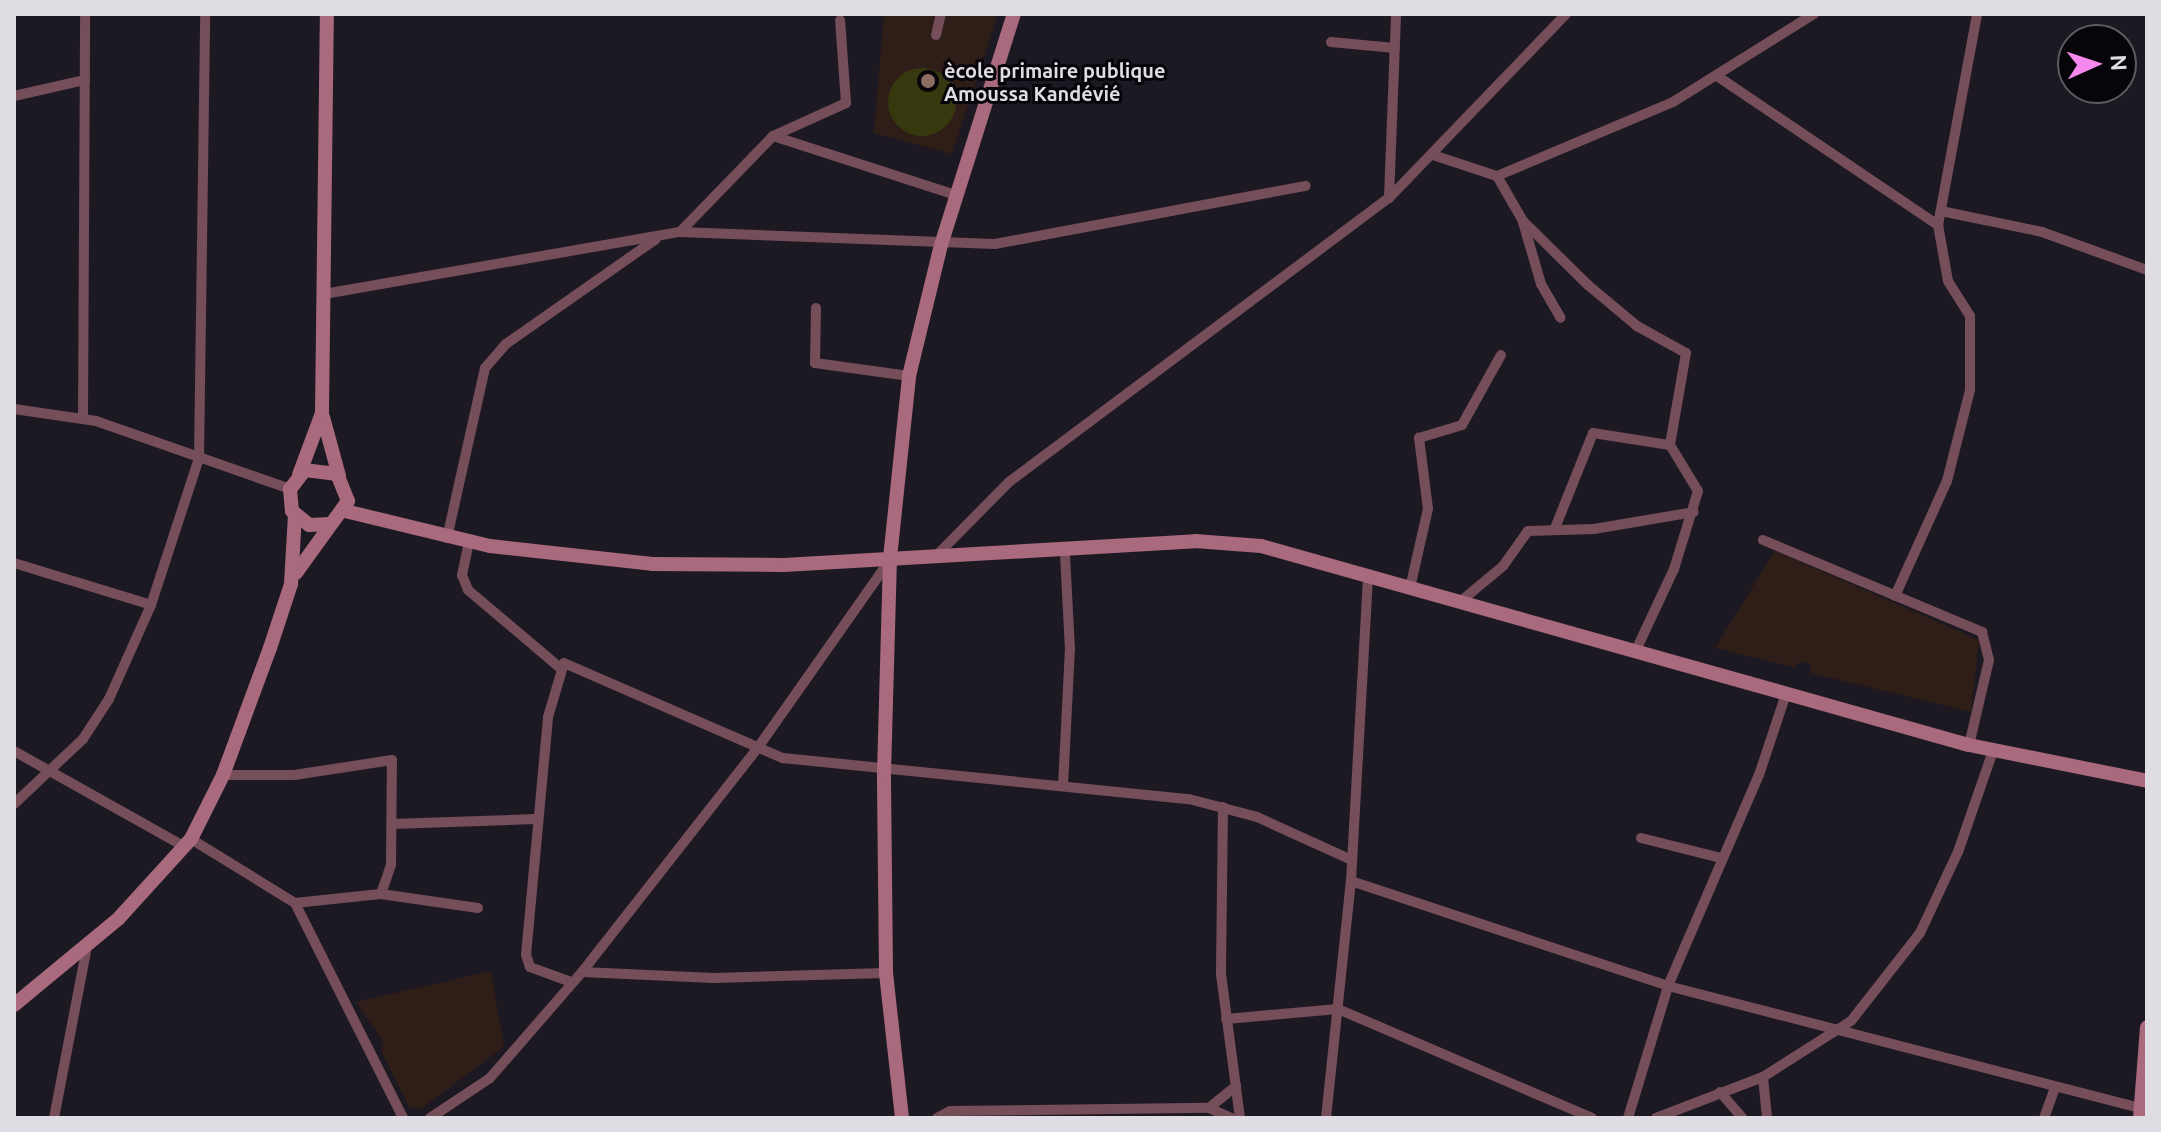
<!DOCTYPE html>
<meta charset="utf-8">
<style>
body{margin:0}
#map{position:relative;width:2161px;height:1132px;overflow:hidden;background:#1d1923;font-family:Ubuntu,sans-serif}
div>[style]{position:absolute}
.education>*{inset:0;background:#2f1d17}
.green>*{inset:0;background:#35390d}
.round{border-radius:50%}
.street>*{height:10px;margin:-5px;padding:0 5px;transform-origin:5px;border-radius:5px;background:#754e5a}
.secondary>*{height:14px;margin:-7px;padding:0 7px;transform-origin:7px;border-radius:7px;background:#a96a7d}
.dots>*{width:22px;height:22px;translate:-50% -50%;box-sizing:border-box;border:4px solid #070509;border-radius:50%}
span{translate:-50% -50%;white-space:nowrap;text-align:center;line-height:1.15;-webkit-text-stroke:6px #070509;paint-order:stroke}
.poi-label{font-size:20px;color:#dfdce3;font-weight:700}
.left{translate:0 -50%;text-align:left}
.frame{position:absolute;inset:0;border:16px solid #dfdce3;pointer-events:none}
.north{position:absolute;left:2057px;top:24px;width:80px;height:80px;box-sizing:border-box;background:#070509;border:2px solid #5d5b60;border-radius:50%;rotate:87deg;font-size:22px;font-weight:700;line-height:32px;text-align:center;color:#dfdce3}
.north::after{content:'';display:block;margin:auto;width:28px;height:36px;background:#f589ee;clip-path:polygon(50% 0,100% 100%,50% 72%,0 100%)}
</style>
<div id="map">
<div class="education">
<div style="clip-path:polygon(884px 14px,998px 14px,952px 154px,874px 133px)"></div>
<div style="clip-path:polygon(1775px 551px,1979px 640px,1971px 712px,1811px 673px,1810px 664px,1800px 661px,1794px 667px,1715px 648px)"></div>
<div style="clip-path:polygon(491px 971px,504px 1047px,421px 1109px,409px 1107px,381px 1051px,384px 1043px,356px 1002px)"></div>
</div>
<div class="green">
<div class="round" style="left:888px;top:68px;width:68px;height:68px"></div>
</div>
<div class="street">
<div style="left:936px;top:35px;width:22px;rotate:-77deg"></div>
<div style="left:1331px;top:42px;width:64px;rotate:5.4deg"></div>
<div style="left:1717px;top:76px;width:267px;rotate:34deg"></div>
<div style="left:14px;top:96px;width:73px;rotate:-12.7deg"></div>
<div style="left:773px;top:136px;width:192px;rotate:17.9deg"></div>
<div style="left:1433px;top:155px;width:67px;rotate:18.2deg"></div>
<div style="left:1497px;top:176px;width:191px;rotate:-22.8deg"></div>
<div style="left:1673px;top:102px;width:166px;rotate:-32deg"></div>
<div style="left:1497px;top:176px;width:52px;rotate:60deg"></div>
<div style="left:1523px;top:221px;width:91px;rotate:44.6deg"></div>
<div style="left:1588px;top:285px;width:64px;rotate:39.9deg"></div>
<div style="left:1637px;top:326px;width:56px;rotate:28.9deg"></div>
<div style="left:1686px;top:353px;width:93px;rotate:99.9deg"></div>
<div style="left:1670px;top:445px;width:54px;rotate:58.7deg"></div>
<div style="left:1698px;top:491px;width:82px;rotate:107.1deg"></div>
<div style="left:1674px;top:569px;width:89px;rotate:115.1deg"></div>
<div style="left:1389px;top:198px;width:184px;rotate:-87.8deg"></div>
<div style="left:1941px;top:211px;width:103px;rotate:11.7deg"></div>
<div style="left:2042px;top:232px;width:112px;rotate:19.9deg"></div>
<div style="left:1523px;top:222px;width:65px;rotate:73.8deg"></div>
<div style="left:1541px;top:284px;width:39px;rotate:60deg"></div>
<div style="left:680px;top:232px;width:134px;rotate:-45.9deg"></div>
<div style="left:773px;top:136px;width:80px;rotate:-24.3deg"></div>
<div style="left:846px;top:103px;width:83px;rotate:-94.1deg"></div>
<div style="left:324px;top:294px;width:361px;rotate:-9.9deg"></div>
<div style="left:680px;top:232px;width:315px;rotate:2.2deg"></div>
<div style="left:995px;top:244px;width:316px;rotate:-10.6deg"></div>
<div style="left:816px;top:308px;width:55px;rotate:91deg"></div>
<div style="left:815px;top:363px;width:95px;rotate:7.9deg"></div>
<div style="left:14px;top:409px;width:83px;rotate:8.3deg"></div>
<div style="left:96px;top:421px;width:206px;rotate:19.3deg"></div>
<div style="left:83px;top:418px;width:404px;rotate:-89.7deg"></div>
<div style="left:1555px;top:528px;width:102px;rotate:-68.2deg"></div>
<div style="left:1593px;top:433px;width:78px;rotate:8.9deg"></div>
<div style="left:447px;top:538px;width:174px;rotate:-77.4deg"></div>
<div style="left:485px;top:368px;width:32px;rotate:-49deg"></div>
<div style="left:506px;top:344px;width:183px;rotate:-35deg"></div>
<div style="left:1763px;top:540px;width:238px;rotate:22.8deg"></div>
<div style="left:1982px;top:632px;width:29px;rotate:76deg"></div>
<div style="left:1989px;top:660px;width:87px;rotate:103.2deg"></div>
<div style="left:469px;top:542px;width:34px;rotate:102deg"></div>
<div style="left:462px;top:575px;width:16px;rotate:68deg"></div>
<div style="left:468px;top:590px;width:119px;rotate:40.2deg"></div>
<div style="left:936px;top:556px;width:104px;rotate:-45.4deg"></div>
<div style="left:1009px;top:482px;width:474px;rotate:-36.8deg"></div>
<div style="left:1389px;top:198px;width:255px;rotate:-46.1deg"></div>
<div style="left:14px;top:563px;width:143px;rotate:17deg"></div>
<div style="left:1410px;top:588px;width:81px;rotate:-77.2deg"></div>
<div style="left:1428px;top:509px;width:72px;rotate:-97.2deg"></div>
<div style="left:1419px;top:438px;width:45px;rotate:-16.8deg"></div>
<div style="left:1462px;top:425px;width:80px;rotate:-60.9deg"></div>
<div style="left:1895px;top:596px;width:126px;rotate:-65.7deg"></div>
<div style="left:1947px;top:481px;width:94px;rotate:-75.8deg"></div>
<div style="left:1970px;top:390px;width:74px;rotate:-90deg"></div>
<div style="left:1970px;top:316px;width:41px;rotate:-122.2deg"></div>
<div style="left:1948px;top:281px;width:57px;rotate:-100.1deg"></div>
<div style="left:1938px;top:225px;width:215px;rotate:-79.5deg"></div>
<div style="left:1461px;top:601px;width:55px;rotate:-39.8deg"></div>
<div style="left:1503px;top:566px;width:43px;rotate:-54.5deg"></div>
<div style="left:1528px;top:531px;width:66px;rotate:-1.7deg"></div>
<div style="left:1594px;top:529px;width:101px;rotate:-9.6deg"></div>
<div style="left:14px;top:751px;width:196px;rotate:29.3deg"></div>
<div style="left:1063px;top:786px;width:136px;rotate:-87.1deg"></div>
<div style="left:1070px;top:650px;width:97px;rotate:-93deg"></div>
<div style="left:14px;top:804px;width:95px;rotate:-43.3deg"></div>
<div style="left:83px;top:739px;width:48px;rotate:-57deg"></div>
<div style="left:109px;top:699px;width:103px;rotate:-65.9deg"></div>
<div style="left:151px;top:605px;width:155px;rotate:-71.9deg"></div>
<div style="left:199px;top:458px;width:444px;rotate:-89.2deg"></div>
<div style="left:1223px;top:807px;width:167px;rotate:90.7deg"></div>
<div style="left:1221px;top:974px;width:145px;rotate:82.5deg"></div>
<div style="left:392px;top:824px;width:144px;rotate:-2deg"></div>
<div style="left:1641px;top:838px;width:82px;rotate:14deg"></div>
<div style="left:191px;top:839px;width:122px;rotate:31.6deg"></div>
<div style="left:295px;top:903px;width:86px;rotate:-6deg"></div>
<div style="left:381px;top:894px;width:31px;rotate:-71deg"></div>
<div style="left:391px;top:865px;width:105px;rotate:-89.5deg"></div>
<div style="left:392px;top:760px;width:99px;rotate:171.3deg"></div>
<div style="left:294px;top:775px;width:71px;rotate:180deg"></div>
<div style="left:1351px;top:881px;width:334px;rotate:18.3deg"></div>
<div style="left:1668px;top:986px;width:488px;rotate:14.5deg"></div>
<div style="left:381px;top:894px;width:98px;rotate:8.2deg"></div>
<div style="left:295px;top:903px;width:241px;rotate:63.3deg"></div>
<div style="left:582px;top:972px;width:132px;rotate:2.6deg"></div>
<div style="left:714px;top:978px;width:172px;rotate:-1.7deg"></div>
<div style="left:571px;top:982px;width:44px;rotate:-159.9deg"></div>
<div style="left:530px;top:967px;width:13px;rotate:-108deg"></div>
<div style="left:526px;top:955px;width:239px;rotate:-84.7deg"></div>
<div style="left:548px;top:717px;width:56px;rotate:-73.5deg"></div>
<div style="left:564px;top:663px;width:239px;rotate:23.5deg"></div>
<div style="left:783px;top:758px;width:408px;rotate:5.8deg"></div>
<div style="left:1189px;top:799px;width:70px;rotate:14.8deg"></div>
<div style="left:1257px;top:817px;width:104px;rotate:24.4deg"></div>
<div style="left:1226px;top:1019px;width:112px;rotate:-5.1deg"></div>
<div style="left:1338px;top:1009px;width:276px;rotate:23.2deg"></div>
<div style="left:1763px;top:1077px;width:41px;rotate:84.4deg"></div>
<div style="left:1720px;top:1092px;width:35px;rotate:49deg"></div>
<div style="left:1209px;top:1108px;width:24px;rotate:24deg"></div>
<div style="left:54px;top:1118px;width:174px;rotate:-79.1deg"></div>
<div style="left:430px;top:1118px;width:72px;rotate:-33.7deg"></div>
<div style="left:490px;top:1078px;width:140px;rotate:-49deg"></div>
<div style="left:582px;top:972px;width:283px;rotate:-51.9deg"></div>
<div style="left:757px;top:749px;width:230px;rotate:-54.9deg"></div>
<div style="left:937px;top:1118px;width:15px;rotate:-28deg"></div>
<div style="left:950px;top:1111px;width:259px;rotate:-0.7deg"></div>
<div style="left:1209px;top:1108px;width:35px;rotate:-39deg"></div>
<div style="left:1326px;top:1118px;width:238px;rotate:-84deg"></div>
<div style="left:1351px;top:881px;width:305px;rotate:-86.8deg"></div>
<div style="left:1628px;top:1118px;width:138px;rotate:-73.1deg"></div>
<div style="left:1668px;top:986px;width:230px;rotate:-66.7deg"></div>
<div style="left:1759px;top:775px;width:85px;rotate:-71.6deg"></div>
<div style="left:1656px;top:1118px;width:115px;rotate:-21deg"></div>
<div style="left:1763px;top:1077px;width:104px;rotate:-32.5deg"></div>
<div style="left:1851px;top:1021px;width:112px;rotate:-51.9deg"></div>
<div style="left:1920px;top:933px;width:89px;rotate:-64.9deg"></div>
<div style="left:1958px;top:852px;width:107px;rotate:-70.9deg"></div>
<div style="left:2044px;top:1118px;width:30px;rotate:-70deg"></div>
</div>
<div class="secondary">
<div style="left:323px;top:417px;width:61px;rotate:74.8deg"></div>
<div style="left:299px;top:475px;width:66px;rotate:-69.6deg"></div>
<div style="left:322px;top:413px;width:399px;rotate:-89.3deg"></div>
<div style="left:345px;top:511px;width:149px;rotate:13.6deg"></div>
<div style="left:490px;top:546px;width:163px;rotate:6.3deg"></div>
<div style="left:652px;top:564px;width:132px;rotate:0.4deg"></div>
<div style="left:784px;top:565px;width:412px;rotate:-3.3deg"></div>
<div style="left:1195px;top:541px;width:66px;rotate:4.3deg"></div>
<div style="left:1261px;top:546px;width:735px;rotate:15.7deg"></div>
<div style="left:1969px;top:745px;width:182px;rotate:11.4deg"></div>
<div style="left:296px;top:573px;width:89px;rotate:-54.2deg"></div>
<div style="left:348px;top:501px;width:29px;rotate:-112deg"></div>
<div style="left:337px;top:474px;width:32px;rotate:-173deg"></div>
<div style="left:305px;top:470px;width:24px;rotate:128deg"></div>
<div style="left:290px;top:489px;width:22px;rotate:85deg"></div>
<div style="left:292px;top:511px;width:22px;rotate:39deg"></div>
<div style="left:309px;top:525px;width:21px;rotate:-3deg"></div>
<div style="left:14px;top:1005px;width:136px;rotate:-39.6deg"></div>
<div style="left:119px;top:918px;width:107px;rotate:-47.7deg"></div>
<div style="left:191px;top:839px;width:72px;rotate:-63.4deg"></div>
<div style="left:223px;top:775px;width:135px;rotate:-69.7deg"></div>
<div style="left:270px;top:648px;width:67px;rotate:-71.8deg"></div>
<div style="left:291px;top:584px;width:70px;rotate:-86.7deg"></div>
<div style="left:902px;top:1118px;width:146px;rotate:-96.3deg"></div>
<div style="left:886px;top:973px;width:200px;rotate:-90.6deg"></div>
<div style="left:884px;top:773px;width:215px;rotate:-88.4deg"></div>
<div style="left:890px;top:558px;width:183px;rotate:-84deg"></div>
<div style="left:909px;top:376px;width:135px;rotate:-76.3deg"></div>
<div style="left:941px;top:245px;width:242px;rotate:-72.5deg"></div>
<div style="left:2140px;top:1118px;width:91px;rotate:-85.6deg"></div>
</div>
<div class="dots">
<div style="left:928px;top:81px;background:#8d6e63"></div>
</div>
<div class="poi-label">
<span class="left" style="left:944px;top:82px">ècole primaire publique<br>Amoussa Kandévié</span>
</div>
<div class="frame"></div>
<div class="north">N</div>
</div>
